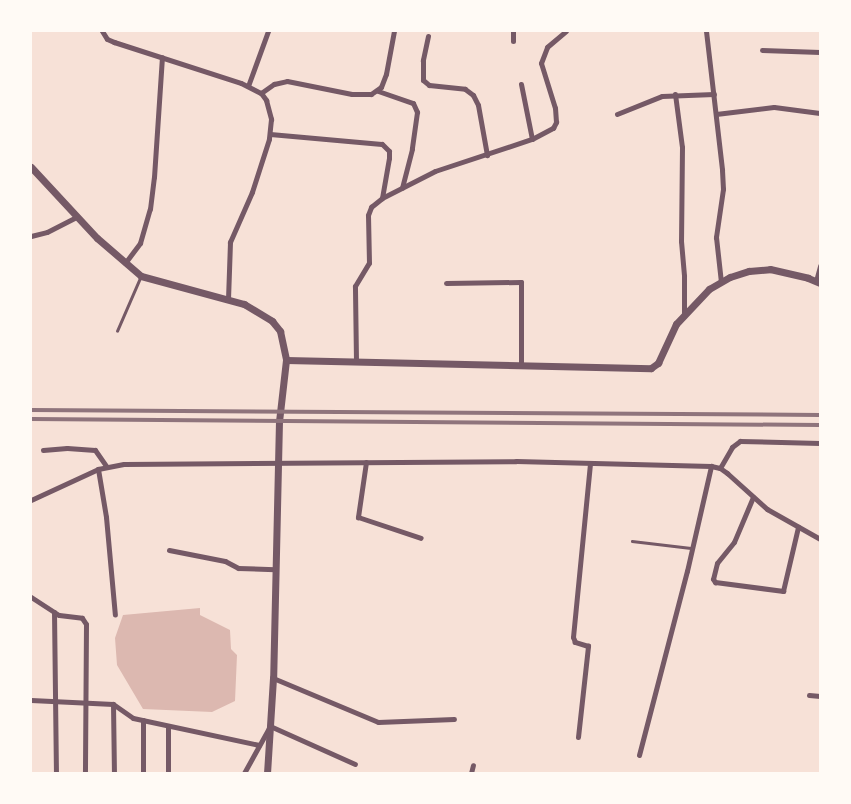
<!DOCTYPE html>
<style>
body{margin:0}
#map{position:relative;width:851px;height:804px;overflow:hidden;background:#f7e1d7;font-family:"Asap Condensed",sans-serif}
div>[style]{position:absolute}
.water>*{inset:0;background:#dcb8b0}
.service>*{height:2.5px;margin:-1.25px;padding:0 1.25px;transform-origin:1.25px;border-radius:1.25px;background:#755966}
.minor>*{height:5px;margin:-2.5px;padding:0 2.5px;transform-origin:2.5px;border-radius:2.5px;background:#755966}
.tertiary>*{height:7px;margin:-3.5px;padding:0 3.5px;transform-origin:3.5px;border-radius:3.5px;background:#755966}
.rail>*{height:4px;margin:-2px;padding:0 2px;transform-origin:2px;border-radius:2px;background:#8f747c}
span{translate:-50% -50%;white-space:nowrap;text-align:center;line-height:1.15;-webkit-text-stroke:4px #fffaf5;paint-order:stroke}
.frame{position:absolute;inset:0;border:32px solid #fffaf5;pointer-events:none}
</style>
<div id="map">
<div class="water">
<div style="clip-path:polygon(200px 608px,200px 615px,230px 630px,231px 649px,237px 655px,235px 701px,212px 712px,143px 709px,117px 665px,115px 638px,123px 615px)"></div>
</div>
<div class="service">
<div style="left:117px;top:331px;width:58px;rotate:-66.5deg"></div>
<div style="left:632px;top:541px;width:59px;rotate:6.8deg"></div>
</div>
<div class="minor">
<div style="left:102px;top:31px;width:9px;rotate:58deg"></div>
<div style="left:107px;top:39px;width:8px;rotate:23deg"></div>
<div style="left:114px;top:42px;width:133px;rotate:17.9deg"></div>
<div style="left:241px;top:83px;width:22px;rotate:27deg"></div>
<div style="left:261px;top:93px;width:9px;rotate:54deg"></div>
<div style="left:266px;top:100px;width:20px;rotate:75deg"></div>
<div style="left:271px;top:119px;width:20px;rotate:96deg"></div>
<div style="left:269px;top:139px;width:56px;rotate:107.8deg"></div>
<div style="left:252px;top:192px;width:55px;rotate:113.7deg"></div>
<div style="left:230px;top:242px;width:57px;rotate:92deg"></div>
<div style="left:706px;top:31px;width:140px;rotate:83.4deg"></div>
<div style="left:722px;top:170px;width:19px;rotate:87deg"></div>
<div style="left:723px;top:189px;width:49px;rotate:98.3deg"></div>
<div style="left:716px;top:237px;width:45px;rotate:83.7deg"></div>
<div style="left:428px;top:36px;width:25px;rotate:102deg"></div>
<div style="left:423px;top:60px;width:20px;rotate:90deg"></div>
<div style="left:423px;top:80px;width:8px;rotate:40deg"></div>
<div style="left:429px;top:85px;width:36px;rotate:6deg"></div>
<div style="left:465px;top:89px;width:10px;rotate:37deg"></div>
<div style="left:473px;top:95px;width:11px;rotate:63deg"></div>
<div style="left:478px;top:105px;width:51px;rotate:79.8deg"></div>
<div style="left:513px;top:41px;width:10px;rotate:-90deg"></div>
<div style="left:762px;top:50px;width:58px;rotate:2deg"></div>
<div style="left:521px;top:84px;width:56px;rotate:78.7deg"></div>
<div style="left:248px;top:86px;width:59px;rotate:-70deg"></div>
<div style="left:378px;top:91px;width:37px;rotate:19deg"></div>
<div style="left:413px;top:103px;width:10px;rotate:66deg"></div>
<div style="left:417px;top:112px;width:37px;rotate:98deg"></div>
<div style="left:412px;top:149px;width:40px;rotate:104.4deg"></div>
<div style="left:261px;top:93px;width:16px;rotate:-35deg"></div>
<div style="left:274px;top:84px;width:13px;rotate:-13deg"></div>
<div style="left:287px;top:81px;width:66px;rotate:11.3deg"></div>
<div style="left:352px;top:94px;width:19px"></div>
<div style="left:371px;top:94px;width:12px;rotate:-35deg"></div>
<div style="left:381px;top:87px;width:14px;rotate:-69deg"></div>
<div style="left:386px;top:74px;width:44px;rotate:-79.5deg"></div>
<div style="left:675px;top:94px;width:53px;rotate:82.5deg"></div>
<div style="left:682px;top:147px;width:94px;rotate:90.6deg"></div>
<div style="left:681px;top:241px;width:35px;rotate:85deg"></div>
<div style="left:684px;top:276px;width:40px;rotate:90deg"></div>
<div style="left:617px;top:114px;width:48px;rotate:-21.8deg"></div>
<div style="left:662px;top:96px;width:52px;rotate:-2.2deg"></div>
<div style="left:716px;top:114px;width:58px;rotate:-6.9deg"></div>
<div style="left:774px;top:107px;width:46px;rotate:7.4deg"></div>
<div style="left:270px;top:134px;width:112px;rotate:5.1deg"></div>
<div style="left:382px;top:144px;width:10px;rotate:45deg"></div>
<div style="left:389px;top:151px;width:7px;rotate:90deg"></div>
<div style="left:389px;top:158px;width:41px;rotate:99.9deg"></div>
<div style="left:31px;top:236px;width:16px;rotate:-14deg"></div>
<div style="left:47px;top:232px;width:34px;rotate:-27deg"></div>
<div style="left:125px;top:263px;width:25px;rotate:-53deg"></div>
<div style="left:140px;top:243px;width:35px;rotate:-74deg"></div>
<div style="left:150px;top:209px;width:32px;rotate:-83deg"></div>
<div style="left:154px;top:177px;width:120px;rotate:-86.2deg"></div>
<div style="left:816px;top:281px;width:16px;rotate:-75deg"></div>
<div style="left:446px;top:283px;width:75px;rotate:-0.8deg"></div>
<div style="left:521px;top:282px;width:83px;rotate:90deg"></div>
<div style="left:356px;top:361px;width:75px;rotate:-90.8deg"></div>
<div style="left:355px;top:286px;width:27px;rotate:-59deg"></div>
<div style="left:369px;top:263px;width:48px;rotate:-91.2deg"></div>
<div style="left:368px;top:215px;width:9px;rotate:-69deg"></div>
<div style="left:371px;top:207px;width:14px;rotate:-39deg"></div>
<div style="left:382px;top:198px;width:59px;rotate:-27deg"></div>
<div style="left:435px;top:171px;width:102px;rotate:-18.3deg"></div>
<div style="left:532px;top:139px;width:24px;rotate:-28deg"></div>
<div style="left:553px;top:128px;width:7px;rotate:-63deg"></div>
<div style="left:556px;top:122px;width:14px;rotate:-94deg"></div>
<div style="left:555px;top:108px;width:47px;rotate:-107.3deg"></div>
<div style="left:541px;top:63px;width:17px;rotate:-69deg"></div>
<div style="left:547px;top:47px;width:25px;rotate:-40deg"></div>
<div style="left:43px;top:450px;width:24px;rotate:-5deg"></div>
<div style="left:67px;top:448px;width:28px;rotate:4deg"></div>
<div style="left:95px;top:450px;width:19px;rotate:55deg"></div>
<div style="left:366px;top:462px;width:56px;rotate:98.3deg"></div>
<div style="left:358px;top:517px;width:66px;rotate:18.4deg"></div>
<div style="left:720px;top:468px;width:24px;rotate:-60deg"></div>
<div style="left:732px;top:447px;width:10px;rotate:-37deg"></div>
<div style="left:740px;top:441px;width:80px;rotate:1.4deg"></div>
<div style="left:98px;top:469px;width:49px;rotate:80.5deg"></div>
<div style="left:106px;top:517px;width:98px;rotate:84.8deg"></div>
<div style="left:753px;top:497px;width:49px;rotate:112.9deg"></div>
<div style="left:734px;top:542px;width:27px;rotate:129deg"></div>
<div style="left:717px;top:563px;width:16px;rotate:104deg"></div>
<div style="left:713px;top:579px;width:4px;rotate:56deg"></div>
<div style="left:715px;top:582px;width:69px;rotate:7.5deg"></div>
<div style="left:783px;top:591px;width:66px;rotate:-76.8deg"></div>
<div style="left:31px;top:500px;width:74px;rotate:-24.8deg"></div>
<div style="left:98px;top:469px;width:26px;rotate:-11deg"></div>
<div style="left:124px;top:464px;width:392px;rotate:-0.4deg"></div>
<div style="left:516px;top:461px;width:195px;rotate:1.5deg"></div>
<div style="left:711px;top:466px;width:9px;rotate:13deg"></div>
<div style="left:720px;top:468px;width:9px;rotate:36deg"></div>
<div style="left:727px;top:473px;width:54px;rotate:42deg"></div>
<div style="left:767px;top:509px;width:61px;rotate:29.5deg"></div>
<div style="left:169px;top:550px;width:57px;rotate:11.1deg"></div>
<div style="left:225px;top:561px;width:15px;rotate:28deg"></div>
<div style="left:238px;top:568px;width:37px;rotate:2deg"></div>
<div style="left:31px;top:597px;width:33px;rotate:33deg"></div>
<div style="left:59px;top:615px;width:23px;rotate:7deg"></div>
<div style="left:82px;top:618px;width:7px;rotate:56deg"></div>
<div style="left:86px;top:624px;width:149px;rotate:90.4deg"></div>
<div style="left:54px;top:612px;width:161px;rotate:89.3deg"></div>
<div style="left:273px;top:678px;width:114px;rotate:22.7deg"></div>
<div style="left:378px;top:722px;width:76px;rotate:-2.3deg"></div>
<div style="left:809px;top:695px;width:11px;rotate:5deg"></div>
<div style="left:31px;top:700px;width:82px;rotate:2.8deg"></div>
<div style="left:113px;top:704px;width:24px;rotate:35deg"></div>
<div style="left:133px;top:718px;width:129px;rotate:12.1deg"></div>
<div style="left:113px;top:704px;width:69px;rotate:89.2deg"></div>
<div style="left:578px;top:737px;width:92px;rotate:-83.7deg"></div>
<div style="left:588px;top:646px;width:14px;rotate:-163deg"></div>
<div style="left:575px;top:642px;width:5px;rotate:-112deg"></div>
<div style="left:573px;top:637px;width:174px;rotate:-84.4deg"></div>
<div style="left:639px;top:755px;width:190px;rotate:-75.4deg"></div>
<div style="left:687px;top:571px;width:108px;rotate:-77.1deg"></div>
<div style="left:143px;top:773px;width:53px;rotate:-90deg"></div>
<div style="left:168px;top:773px;width:47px;rotate:-90deg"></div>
<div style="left:244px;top:773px;width:54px;rotate:-61deg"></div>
<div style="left:270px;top:726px;width:93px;rotate:24.1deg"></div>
<div style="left:471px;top:773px;width:8px;rotate:-76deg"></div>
</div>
<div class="tertiary">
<div style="left:31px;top:167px;width:97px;rotate:47.1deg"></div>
<div style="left:97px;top:238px;width:58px;rotate:40.8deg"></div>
<div style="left:141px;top:276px;width:107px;rotate:15.2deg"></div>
<div style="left:244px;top:304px;width:33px;rotate:31deg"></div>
<div style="left:272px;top:321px;width:13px;rotate:51deg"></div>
<div style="left:280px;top:331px;width:30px;rotate:78deg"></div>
<div style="left:286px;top:360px;width:61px;rotate:96.5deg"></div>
<div style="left:279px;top:421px;width:257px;rotate:91.3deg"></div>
<div style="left:273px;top:678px;width:95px;rotate:93.6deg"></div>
<div style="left:286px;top:360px;width:365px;rotate:1.3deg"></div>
<div style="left:651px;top:368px;width:9px;rotate:-36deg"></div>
<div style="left:658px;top:363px;width:43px;rotate:-65.2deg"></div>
<div style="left:676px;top:324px;width:48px;rotate:-46.7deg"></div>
<div style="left:709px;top:289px;width:24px;rotate:-30deg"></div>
<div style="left:730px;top:277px;width:20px;rotate:-18deg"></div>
<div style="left:749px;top:271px;width:21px;rotate:-5deg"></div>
<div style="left:770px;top:269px;width:39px;rotate:13deg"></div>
<div style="left:808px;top:278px;width:13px;rotate:23deg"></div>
</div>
<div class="rail">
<div style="left:31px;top:410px;width:789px;rotate:0.36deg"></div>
<div style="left:31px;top:419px;width:789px;rotate:0.44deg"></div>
</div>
<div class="frame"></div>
</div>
